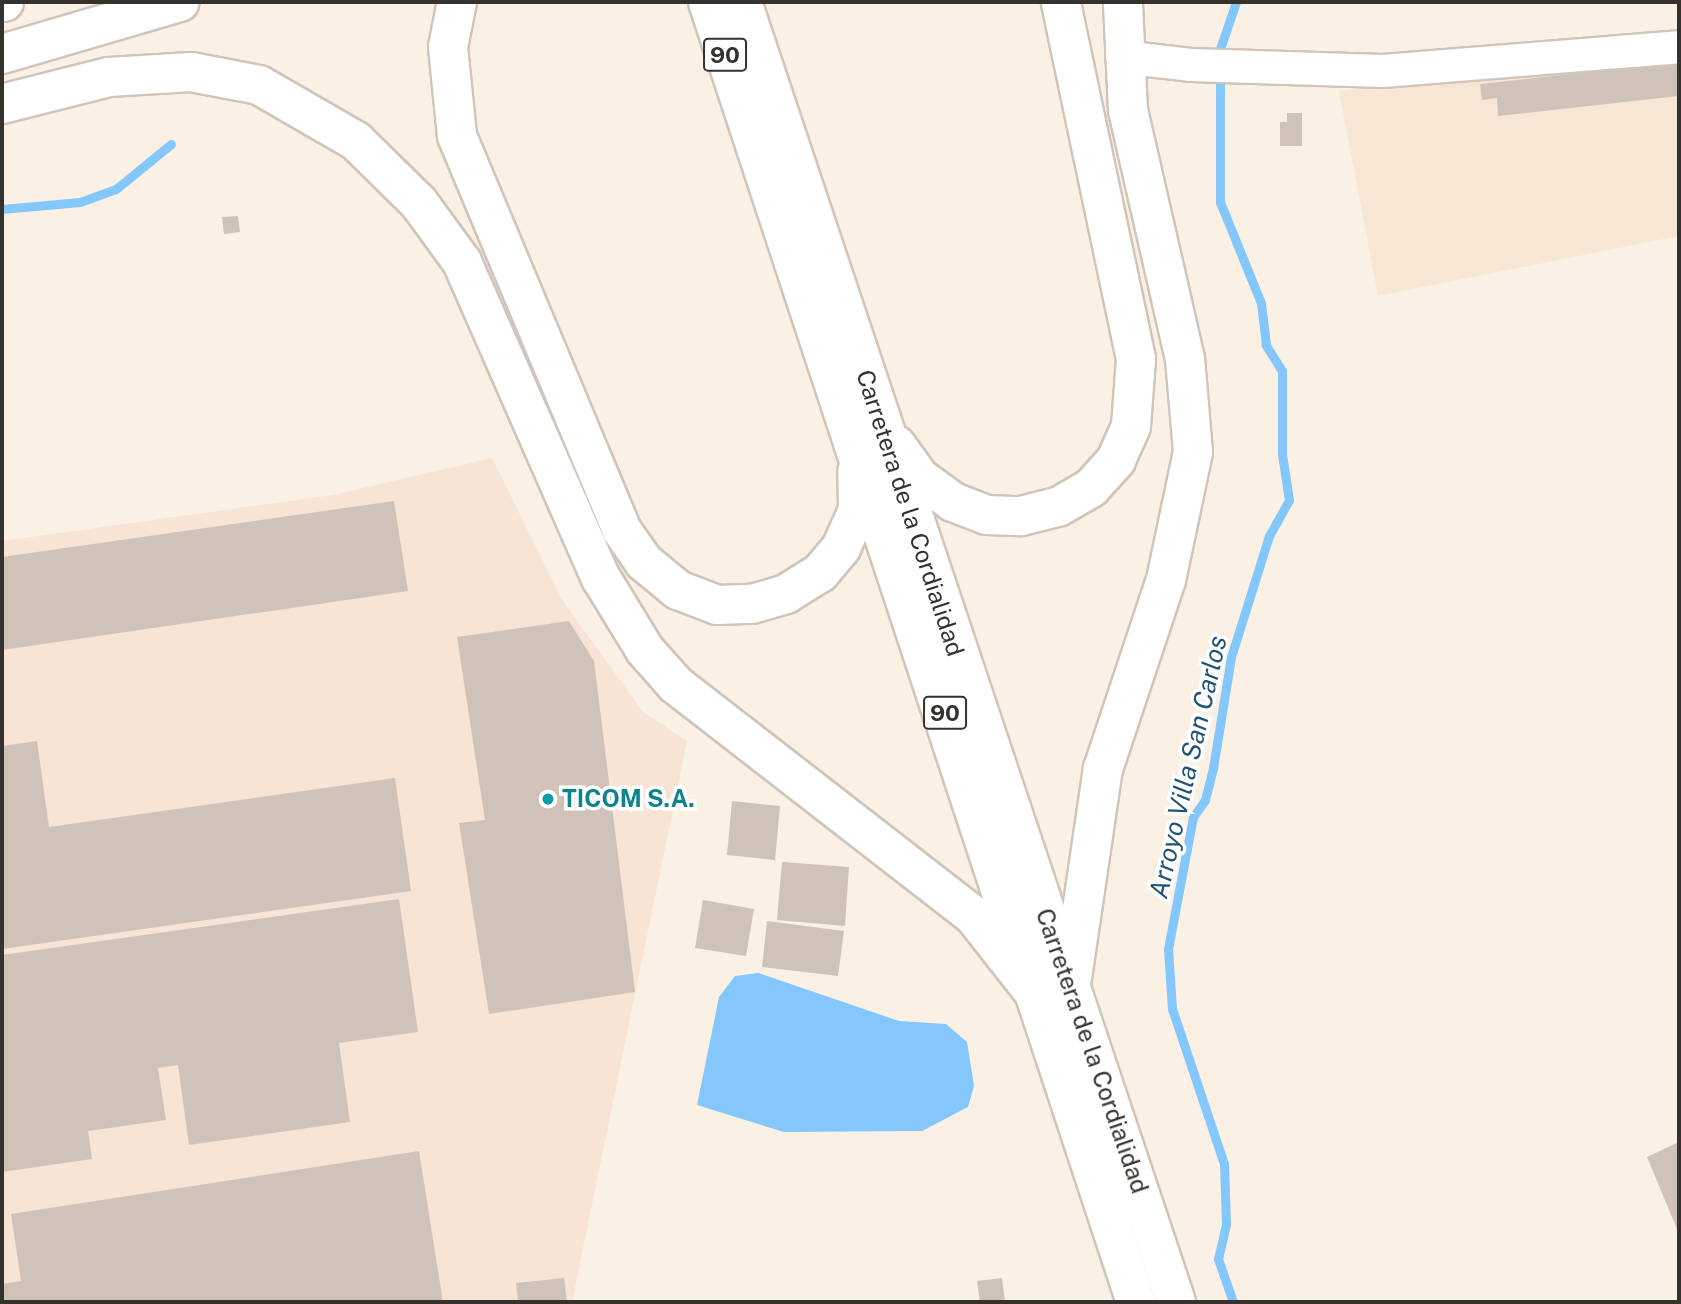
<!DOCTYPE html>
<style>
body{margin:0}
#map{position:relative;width:1681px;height:1304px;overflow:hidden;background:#fbf0e4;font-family:"Public Sans",sans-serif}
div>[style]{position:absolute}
.commercial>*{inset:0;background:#f7e4d4}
.built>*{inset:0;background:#f7e6d4}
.water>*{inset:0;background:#83c7fd}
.stream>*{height:9px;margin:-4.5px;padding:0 4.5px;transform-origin:4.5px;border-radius:4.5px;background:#83c7fd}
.building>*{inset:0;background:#cfc2b8}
.roads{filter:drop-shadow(2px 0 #d0c5ba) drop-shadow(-2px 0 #d0c5ba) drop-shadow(0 2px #d0c5ba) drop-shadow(0 -2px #d0c5ba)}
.minor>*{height:32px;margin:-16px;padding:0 16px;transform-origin:16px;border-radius:16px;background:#fff}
.highway>*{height:38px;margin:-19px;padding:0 19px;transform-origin:19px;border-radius:19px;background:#fff}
.dots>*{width:19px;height:19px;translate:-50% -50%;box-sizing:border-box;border:4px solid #fff;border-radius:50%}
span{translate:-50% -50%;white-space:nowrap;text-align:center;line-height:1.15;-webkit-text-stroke:7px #fff;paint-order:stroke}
.shield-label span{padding:2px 5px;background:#fff;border:2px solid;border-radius:5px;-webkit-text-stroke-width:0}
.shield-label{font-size:23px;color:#35312c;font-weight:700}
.street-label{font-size:24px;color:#35312c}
.culture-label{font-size:24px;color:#0d838f;font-weight:700}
.left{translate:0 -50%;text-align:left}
.water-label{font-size:26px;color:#215277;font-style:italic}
.frame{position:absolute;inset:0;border:4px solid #35312c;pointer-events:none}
</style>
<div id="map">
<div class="commercial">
<div style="clip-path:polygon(492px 458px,561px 598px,643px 712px,687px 741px,572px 1302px,2px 1302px,2px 541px,333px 495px)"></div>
</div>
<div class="built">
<div style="clip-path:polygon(1679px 60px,1679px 236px,1378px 296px,1339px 91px)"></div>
</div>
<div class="water">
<div style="clip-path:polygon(758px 973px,899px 1021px,946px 1024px,967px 1042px,974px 1086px,968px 1107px,922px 1131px,784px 1132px,697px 1105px,719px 997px,735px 976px)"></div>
</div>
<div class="stream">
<div style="left:2px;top:209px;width:78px;rotate:-5.1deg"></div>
<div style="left:80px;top:202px;width:38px;rotate:-20deg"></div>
<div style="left:116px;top:189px;width:71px;rotate:-39.3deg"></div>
<div style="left:1233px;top:1302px;width:46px;rotate:-109.2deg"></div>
<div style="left:1218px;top:1259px;width:36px;rotate:-77deg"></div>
<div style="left:1226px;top:1224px;width:60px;rotate:-91.9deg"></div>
<div style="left:1224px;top:1164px;width:163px;rotate:-108.5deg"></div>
<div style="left:1172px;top:1009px;width:60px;rotate:-93.8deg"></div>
<div style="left:1168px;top:949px;width:134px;rotate:-79.3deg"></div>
<div style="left:1193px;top:817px;width:21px;rotate:-55deg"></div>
<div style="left:1205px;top:800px;width:33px;rotate:-76deg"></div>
<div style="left:1213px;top:768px;width:112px;rotate:-80.8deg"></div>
<div style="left:1231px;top:657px;width:127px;rotate:-72.6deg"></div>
<div style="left:1269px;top:536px;width:41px;rotate:-60.9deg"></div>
<div style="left:1289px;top:500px;width:47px;rotate:-98.7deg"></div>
<div style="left:1282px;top:454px;width:83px;rotate:-90deg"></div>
<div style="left:1282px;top:371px;width:31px;rotate:-122deg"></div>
<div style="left:1266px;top:345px;width:42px;rotate:-96.8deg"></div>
<div style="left:1261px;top:303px;width:109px;rotate:-112.1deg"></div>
<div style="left:1220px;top:202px;width:153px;rotate:-90deg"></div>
<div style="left:1220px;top:49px;width:50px;rotate:-71.2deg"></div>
</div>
<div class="building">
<div style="clip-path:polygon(1679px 62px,1679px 96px,1498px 116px,1497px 98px,1482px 100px,1480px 84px)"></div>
<div style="clip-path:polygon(1287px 113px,1302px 113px,1302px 146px,1280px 146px,1280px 122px,1287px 122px)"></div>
<div style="clip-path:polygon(238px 216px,240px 232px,224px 234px,222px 217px)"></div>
<div style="clip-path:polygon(394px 501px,408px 591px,2px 650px,2px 557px)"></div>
<div style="clip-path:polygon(569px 621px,594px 661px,635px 992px,489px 1014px,459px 823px,485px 820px,457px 637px)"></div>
<div style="clip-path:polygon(37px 741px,49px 827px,395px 778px,411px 891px,2px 949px,2px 746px)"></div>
<div style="clip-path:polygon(732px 801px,780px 806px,775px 860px,727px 855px)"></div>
<div style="clip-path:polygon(782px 862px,849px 867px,845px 926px,777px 920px)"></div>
<div style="clip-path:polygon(399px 899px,418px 1032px,339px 1043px,350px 1122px,189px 1145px,178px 1065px,158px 1068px,166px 1120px,88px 1131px,92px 1159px,2px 1172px,2px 955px)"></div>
<div style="clip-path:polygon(703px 900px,754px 909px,746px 956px,695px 948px)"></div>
<div style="clip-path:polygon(767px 921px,844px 931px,838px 976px,762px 967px)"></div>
<div style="clip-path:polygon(1679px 1142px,1679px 1234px,1647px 1157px)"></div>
<div style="clip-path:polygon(419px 1151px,443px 1302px,2px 1302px,2px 1284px,21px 1281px,11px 1214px)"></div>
<div style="clip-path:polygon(564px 1278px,567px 1302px,518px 1302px,516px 1283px)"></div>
<div style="clip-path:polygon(1002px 1278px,1005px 1302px,980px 1302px,977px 1281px)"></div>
</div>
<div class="roads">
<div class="minor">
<div style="left:1122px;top:57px;width:69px;rotate:6.6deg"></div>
<div style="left:1191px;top:65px;width:192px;rotate:1.8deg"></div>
<div style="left:1383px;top:71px;width:297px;rotate:-4.6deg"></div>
</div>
<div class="highway">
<div style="left:2px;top:2px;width:2px"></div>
<div style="left:457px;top:2px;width:46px;rotate:101.3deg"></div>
<div style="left:448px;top:47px;width:89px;rotate:84.2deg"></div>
<div style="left:457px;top:136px;width:426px;rotate:67.3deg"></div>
<div style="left:621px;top:529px;width:40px;rotate:55.1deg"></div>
<div style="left:644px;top:562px;width:44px;rotate:39.5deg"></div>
<div style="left:678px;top:590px;width:42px;rotate:21deg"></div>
<div style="left:717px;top:605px;width:35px;rotate:-2deg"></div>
<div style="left:752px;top:604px;width:35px;rotate:-16deg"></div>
<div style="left:786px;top:594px;width:40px;rotate:-32deg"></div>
<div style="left:820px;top:573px;width:33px;rotate:-50deg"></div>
<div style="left:841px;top:548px;width:42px;rotate:-65.9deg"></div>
<div style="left:858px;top:510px;width:39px;rotate:-91deg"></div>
<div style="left:708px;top:2px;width:1369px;rotate:71.78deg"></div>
<div style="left:742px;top:2px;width:1371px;rotate:71.54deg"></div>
<div style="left:2px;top:54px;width:185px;rotate:-16.3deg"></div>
<div style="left:2px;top:104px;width:110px;rotate:-14.2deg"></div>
<div style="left:109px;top:77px;width:82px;rotate:-3.5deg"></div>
<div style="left:191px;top:72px;width:69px;rotate:10.8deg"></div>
<div style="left:259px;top:85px;width:112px;rotate:30deg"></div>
<div style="left:356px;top:141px;width:88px;rotate:44.5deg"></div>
<div style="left:419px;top:203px;width:73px;rotate:53.9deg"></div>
<div style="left:462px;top:262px;width:345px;rotate:66.3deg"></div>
<div style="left:601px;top:578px;width:84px;rotate:58.6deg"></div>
<div style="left:645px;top:650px;width:47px;rotate:48.5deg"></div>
<div style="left:676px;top:685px;width:376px;rotate:37.8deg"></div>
<div style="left:973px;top:915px;width:113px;rotate:51.8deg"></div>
<div style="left:896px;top:445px;width:41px;rotate:54deg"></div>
<div style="left:920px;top:478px;width:41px;rotate:36deg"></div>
<div style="left:953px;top:502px;width:36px;rotate:21deg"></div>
<div style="left:987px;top:515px;width:34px;rotate:2deg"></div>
<div style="left:1021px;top:516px;width:38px;rotate:-14deg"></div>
<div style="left:1058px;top:507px;width:38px;rotate:-30deg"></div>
<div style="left:1091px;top:488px;width:38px;rotate:-48deg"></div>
<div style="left:1116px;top:460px;width:37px;rotate:-66deg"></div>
<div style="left:1131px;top:426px;width:67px;rotate:-85.7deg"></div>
<div style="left:1136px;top:359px;width:365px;rotate:-101.9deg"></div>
<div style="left:1072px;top:978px;width:211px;rotate:-81.6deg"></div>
<div style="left:1103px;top:769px;width:199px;rotate:-71.6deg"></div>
<div style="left:1166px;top:580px;width:131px;rotate:-78.1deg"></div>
<div style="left:1193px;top:452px;width:93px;rotate:-94.9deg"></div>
<div style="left:1185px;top:359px;width:255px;rotate:-102.9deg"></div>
<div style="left:1128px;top:110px;width:108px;rotate:-92.7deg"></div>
</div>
</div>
<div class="dots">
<div style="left:548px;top:799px;background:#0f9aa8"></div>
</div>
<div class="shield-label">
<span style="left:725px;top:55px">90</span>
<span style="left:945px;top:713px">90</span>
</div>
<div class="street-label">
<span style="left:910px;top:513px;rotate:72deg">Carretera de la Cordialidad</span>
<span style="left:1092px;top:1051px;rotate:71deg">Carretera de la Cordialidad</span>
</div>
<div class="culture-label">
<span class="left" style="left:562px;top:799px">TICOM S.A.</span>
</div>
<div class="water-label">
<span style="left:1188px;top:767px;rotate:-77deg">Arroyo Villa San Carlos</span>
</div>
<div class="frame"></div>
</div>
